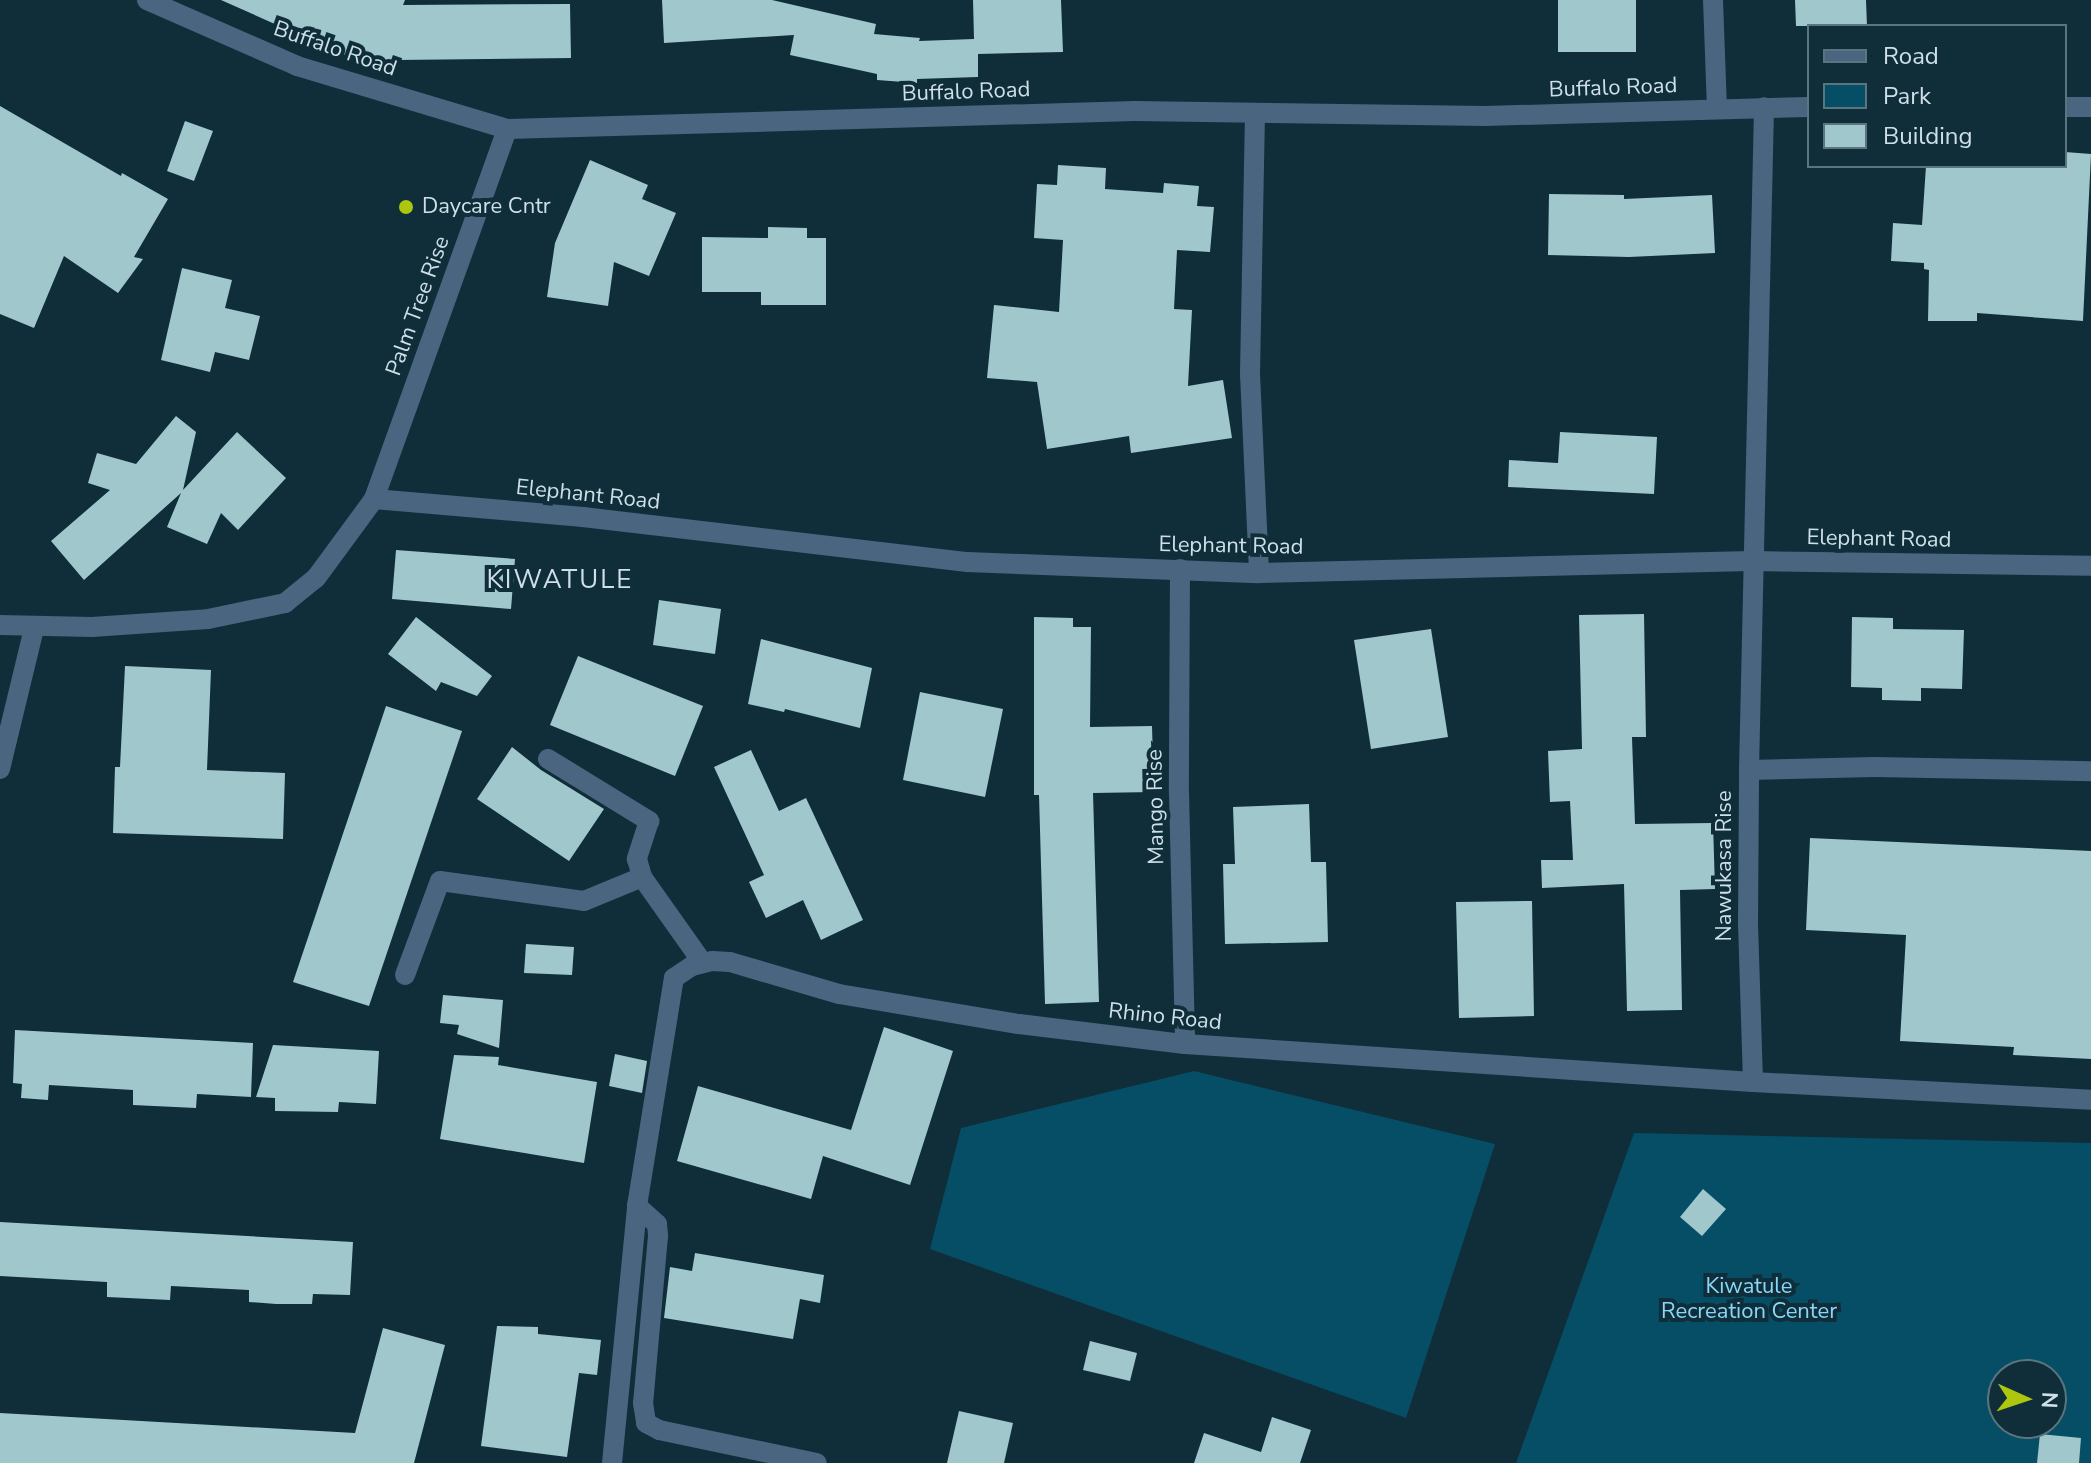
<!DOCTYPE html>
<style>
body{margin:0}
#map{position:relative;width:2091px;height:1463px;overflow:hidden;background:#0f2e3a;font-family:"Nunito Sans",sans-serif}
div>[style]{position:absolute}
.green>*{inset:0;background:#064e65}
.building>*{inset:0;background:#9fc7cc}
.street>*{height:20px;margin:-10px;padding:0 10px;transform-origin:10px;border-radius:10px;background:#4a6580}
.dots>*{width:22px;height:22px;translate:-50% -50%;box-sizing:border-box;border:4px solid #0f2e3a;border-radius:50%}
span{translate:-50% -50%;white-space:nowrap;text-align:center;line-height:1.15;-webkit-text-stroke:8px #0f2e3a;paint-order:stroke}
.street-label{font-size:22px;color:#cedfe7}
.poi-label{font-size:22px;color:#cedfe7}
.left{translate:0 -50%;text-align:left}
.park-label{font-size:22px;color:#88d6f8}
.quarter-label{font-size:26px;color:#cedfe7;letter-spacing:2px}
.legend{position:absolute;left:1807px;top:24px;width:260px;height:144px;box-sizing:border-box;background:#0f2e3a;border:2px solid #5b757f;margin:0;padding:10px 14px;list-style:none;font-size:24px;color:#cedfe7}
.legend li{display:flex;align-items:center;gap:16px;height:40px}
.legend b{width:40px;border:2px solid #5b757f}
.north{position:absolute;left:1987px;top:1359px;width:80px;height:80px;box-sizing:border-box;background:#0f2e3a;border:2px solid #5b757f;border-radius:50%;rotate:93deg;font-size:22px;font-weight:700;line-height:32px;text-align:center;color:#cedfe7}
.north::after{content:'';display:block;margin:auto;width:28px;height:36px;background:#adc60e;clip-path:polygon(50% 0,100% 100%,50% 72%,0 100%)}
</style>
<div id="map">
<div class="green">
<div style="clip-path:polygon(1194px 1071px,1495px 1144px,1406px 1418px,930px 1249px,961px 1128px)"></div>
<div style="clip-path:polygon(evenodd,1634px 1133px,2091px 1143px,2091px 1463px,1516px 1463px,1634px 1133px,2003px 1375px,2051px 1375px,2051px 1423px,2003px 1423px,2003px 1375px)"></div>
</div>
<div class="building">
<div style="clip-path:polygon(221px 0,405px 0,403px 5px,570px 4px,571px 58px,397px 60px,394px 70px,342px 54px)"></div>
<div style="clip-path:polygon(662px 0,772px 0,876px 24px,874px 34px,920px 38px,919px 41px,974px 39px,973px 0,1061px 0,1063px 52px,978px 54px,978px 77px,917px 79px,917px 83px,877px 80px,877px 74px,790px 55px,794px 35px,664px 43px)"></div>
<div style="clip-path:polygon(1558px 0,1636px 0,1636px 52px,1558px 52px)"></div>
<div style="clip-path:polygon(1795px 0,1866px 0,1867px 26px,1796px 26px)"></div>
<div style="clip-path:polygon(0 106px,121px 176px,122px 173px,168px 199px,134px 257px,143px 259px,118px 293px,64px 256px,34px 328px,0 314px)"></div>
<div style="clip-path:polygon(185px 121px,213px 131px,194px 181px,167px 171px)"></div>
<div style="clip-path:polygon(2065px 152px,2091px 154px,2083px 321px,1977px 313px,1977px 321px,1928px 321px,1929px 270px,1924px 269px,1924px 263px,1891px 261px,1893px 223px,1922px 225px,1926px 166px,2065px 166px)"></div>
<div style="clip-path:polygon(590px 160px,648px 185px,642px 199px,676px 213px,649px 276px,614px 262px,608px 306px,547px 297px,555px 243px)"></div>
<div style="clip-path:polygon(1058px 165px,1106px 168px,1105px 189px,1163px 193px,1164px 183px,1199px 186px,1197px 206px,1214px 207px,1210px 252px,1177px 250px,1174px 309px,1192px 310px,1188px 386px,1223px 380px,1232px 438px,1131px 453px,1129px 436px,1047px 449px,1037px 382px,987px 378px,994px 305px,1059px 312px,1063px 240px,1034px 238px,1037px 184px,1057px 185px)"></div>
<div style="clip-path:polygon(1549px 194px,1624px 195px,1624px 199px,1712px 195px,1715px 253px,1629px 257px,1548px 255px)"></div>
<div style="clip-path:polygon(768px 227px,807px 228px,807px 238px,826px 238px,826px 305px,761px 305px,761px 292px,702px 292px,702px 237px,768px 238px)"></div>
<div style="clip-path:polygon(182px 268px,232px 280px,225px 308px,260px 316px,249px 360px,215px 352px,210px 372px,161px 360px)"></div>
<div style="clip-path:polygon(176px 416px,196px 432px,183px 490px,237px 432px,286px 478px,238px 530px,221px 513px,207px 544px,167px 527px,181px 493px,84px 580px,51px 541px,110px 490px,88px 483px,97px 453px,136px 464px)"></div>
<div style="clip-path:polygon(1560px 432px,1657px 437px,1654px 494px,1508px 487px,1509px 460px,1558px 463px)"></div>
<div style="clip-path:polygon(396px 550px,515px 559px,511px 609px,392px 599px)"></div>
<div style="clip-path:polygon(659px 600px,721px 609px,715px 654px,653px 645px)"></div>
<div style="clip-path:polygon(1644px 614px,1646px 737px,1632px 737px,1635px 824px,1713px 823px,1715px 889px,1680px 890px,1682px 1010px,1627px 1011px,1624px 884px,1542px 888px,1541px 860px,1573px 860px,1570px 801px,1550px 802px,1548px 751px,1582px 749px,1579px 615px)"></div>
<div style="clip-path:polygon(416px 617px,492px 676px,477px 696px,441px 682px,436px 691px,388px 654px)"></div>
<div style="clip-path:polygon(1034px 617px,1073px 618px,1073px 627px,1091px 627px,1090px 727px,1152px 726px,1154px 792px,1093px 793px,1099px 1002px,1045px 1004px,1039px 795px,1034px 795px)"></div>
<div style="clip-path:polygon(1852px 617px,1893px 618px,1893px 629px,1964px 630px,1962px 689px,1921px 688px,1921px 701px,1882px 700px,1882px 688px,1851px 687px)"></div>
<div style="clip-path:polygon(1431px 629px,1448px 737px,1371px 749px,1354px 640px)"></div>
<div style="clip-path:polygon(761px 639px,872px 668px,860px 728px,785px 709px,784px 712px,748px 704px)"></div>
<div style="clip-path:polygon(578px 656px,703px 706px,675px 776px,550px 725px)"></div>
<div style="clip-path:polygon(125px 666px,211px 670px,207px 770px,285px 773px,283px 839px,113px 833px,115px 767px,120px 767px)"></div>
<div style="clip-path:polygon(920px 692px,1003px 709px,985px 797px,903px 780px)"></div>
<div style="clip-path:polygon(386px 706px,462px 731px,369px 1006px,293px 982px)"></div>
<div style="clip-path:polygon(512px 747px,541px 770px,604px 809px,569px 861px,477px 799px)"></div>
<div style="clip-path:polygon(751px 750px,779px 811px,806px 798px,863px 920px,821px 940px,803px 900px,766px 918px,749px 882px,764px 875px,714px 767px)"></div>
<div style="clip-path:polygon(1309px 804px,1311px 862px,1326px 862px,1328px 942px,1225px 944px,1223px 864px,1235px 864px,1233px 807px)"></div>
<div style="clip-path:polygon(1810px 838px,2091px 851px,2091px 1059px,2013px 1055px,2014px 1047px,1900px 1041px,1906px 935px,1806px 930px)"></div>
<div style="clip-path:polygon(1532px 901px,1534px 1016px,1459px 1018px,1456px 902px)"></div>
<div style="clip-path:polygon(526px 944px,574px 947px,572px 975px,524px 973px)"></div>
<div style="clip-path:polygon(443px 995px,503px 1000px,499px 1048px,457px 1034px,459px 1025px,440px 1023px)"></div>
<div style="clip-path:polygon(884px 1027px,953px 1051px,910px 1185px,823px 1156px,811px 1199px,677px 1161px,698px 1086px,851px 1130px)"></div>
<div style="clip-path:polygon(15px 1030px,253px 1043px,251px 1097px,197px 1094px,196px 1108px,133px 1105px,133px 1090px,49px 1085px,48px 1100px,21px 1098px,22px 1084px,13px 1083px)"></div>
<div style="clip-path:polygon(273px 1045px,379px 1051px,376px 1104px,339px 1102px,338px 1112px,275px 1111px,275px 1098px,256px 1097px)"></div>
<div style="clip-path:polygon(615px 1054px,647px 1061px,642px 1093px,609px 1086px)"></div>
<div style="clip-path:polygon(454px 1055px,499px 1057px,498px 1065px,597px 1082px,584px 1163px,440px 1139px)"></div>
<div style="clip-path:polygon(1703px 1189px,1726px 1209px,1702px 1236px,1680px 1217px)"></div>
<div style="clip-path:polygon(0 1222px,353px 1242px,350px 1295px,313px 1294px,312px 1304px,276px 1304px,249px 1302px,249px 1290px,171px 1286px,170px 1300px,107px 1297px,107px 1282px,0 1276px)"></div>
<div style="clip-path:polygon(695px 1253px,824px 1275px,820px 1303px,800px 1299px,793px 1339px,664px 1318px,670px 1267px,692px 1271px)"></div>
<div style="clip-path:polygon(497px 1326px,538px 1327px,538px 1334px,601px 1340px,597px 1375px,579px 1373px,567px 1457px,481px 1446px)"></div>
<div style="clip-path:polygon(383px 1328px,445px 1345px,414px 1463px,0 1463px,0 1413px,355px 1433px)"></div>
<div style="clip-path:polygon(1090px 1341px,1137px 1353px,1130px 1381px,1083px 1370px)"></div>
<div style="clip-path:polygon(959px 1411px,1013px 1423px,1004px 1463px,947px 1463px)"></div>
<div style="clip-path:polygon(1272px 1417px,1311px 1430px,1300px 1463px,1194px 1463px,1204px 1433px,1261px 1452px)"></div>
<div style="clip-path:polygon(2040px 1434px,2081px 1438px,2079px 1463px,2037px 1463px)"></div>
</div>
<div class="street">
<div style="left:147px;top:0;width:164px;rotate:23.7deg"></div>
<div style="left:297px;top:66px;width:219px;rotate:16.7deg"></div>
<div style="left:507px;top:129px;width:628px;rotate:-1.64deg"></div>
<div style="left:1135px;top:111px;width:350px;rotate:0.8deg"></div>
<div style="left:1485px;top:116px;width:324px;rotate:-1.6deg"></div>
<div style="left:1713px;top:0;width:108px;rotate:87.9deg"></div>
<div style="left:2065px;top:107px;width:26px"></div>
<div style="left:1255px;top:113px;width:261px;rotate:91.1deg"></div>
<div style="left:1250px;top:374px;width:199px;rotate:87.4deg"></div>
<div style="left:374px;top:499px;width:210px;rotate:4.9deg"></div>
<div style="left:583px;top:517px;width:387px;rotate:6.7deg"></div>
<div style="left:967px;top:562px;width:292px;rotate:2.2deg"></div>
<div style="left:1259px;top:573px;width:492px;rotate:-1.4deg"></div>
<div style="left:1751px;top:561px;width:340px;rotate:0.8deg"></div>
<div style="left:1180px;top:569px;width:224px;rotate:90.3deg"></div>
<div style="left:1179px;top:793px;width:251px;rotate:88.6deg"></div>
<div style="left:0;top:625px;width:92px;rotate:1.2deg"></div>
<div style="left:92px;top:627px;width:116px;rotate:-3.9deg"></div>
<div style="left:208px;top:619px;width:79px;rotate:-11.7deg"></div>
<div style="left:285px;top:603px;width:40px;rotate:-39deg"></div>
<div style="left:316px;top:578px;width:98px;rotate:-53.7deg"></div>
<div style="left:374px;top:499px;width:393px;rotate:-70.2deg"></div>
<div style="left:548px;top:759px;width:119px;rotate:31.5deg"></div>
<div style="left:649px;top:821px;width:40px;rotate:108deg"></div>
<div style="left:637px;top:859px;width:19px;rotate:74deg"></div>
<div style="left:642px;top:877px;width:105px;rotate:54.7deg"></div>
<div style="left:0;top:769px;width:145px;rotate:-76.4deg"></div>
<div style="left:1749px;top:770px;width:126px;rotate:-1.4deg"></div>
<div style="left:1875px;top:767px;width:216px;rotate:1.1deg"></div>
<div style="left:405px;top:975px;width:100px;rotate:-69.6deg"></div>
<div style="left:440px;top:881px;width:145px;rotate:7.9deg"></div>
<div style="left:584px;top:901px;width:63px;rotate:-22.5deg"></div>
<div style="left:1753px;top:1082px;width:338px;rotate:3deg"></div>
<div style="left:637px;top:1206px;width:27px;rotate:42deg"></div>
<div style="left:657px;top:1224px;width:12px;rotate:85deg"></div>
<div style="left:658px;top:1236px;width:168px;rotate:95.1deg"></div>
<div style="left:643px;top:1403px;width:20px;rotate:81deg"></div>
<div style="left:646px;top:1423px;width:15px;rotate:28deg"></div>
<div style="left:659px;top:1430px;width:161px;rotate:11.8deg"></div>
<div style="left:612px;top:1463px;width:258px;rotate:-84.4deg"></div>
<div style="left:637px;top:1206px;width:231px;rotate:-80.8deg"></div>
<div style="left:674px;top:978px;width:22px;rotate:-34deg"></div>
<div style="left:692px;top:966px;width:21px;rotate:-14deg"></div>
<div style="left:712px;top:961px;width:18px;rotate:3deg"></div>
<div style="left:730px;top:962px;width:114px;rotate:16.4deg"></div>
<div style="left:839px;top:994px;width:182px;rotate:9.5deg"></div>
<div style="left:1019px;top:1024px;width:167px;rotate:6.9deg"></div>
<div style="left:1185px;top:1044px;width:569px;rotate:3.83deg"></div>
<div style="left:1753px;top:1082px;width:157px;rotate:-91.8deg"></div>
<div style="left:1748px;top:925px;width:155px;rotate:-89.6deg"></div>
<div style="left:1749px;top:770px;width:663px;rotate:-88.7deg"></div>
</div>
<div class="dots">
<div style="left:406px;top:207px;background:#adc60e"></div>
</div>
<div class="street-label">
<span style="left:335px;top:49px;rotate:19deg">Buffalo Road</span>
<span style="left:1613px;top:88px;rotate:-2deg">Buffalo Road</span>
<span style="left:966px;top:92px;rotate:-2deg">Buffalo Road</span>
<span style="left:418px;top:306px;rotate:-70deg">Palm Tree Rise</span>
<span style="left:588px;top:495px;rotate:6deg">Elephant Road</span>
<span style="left:1879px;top:539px;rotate:1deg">Elephant Road</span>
<span style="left:1231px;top:546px;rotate:1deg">Elephant Road</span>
<span style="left:1156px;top:807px;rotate:-91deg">Mango Rise</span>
<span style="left:1725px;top:866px;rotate:-90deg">Nawukasa Rise</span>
<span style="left:1165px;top:1017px;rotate:6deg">Rhino Road</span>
</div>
<div class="poi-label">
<span class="left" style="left:422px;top:207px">Daycare Cntr</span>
</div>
<div class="park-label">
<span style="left:1749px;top:1299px">Kiwatule<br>Recreation Center</span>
</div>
<div class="quarter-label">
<span style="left:560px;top:580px">KIWATULE</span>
</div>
<ul class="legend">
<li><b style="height:10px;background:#4a6580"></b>Road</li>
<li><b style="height:22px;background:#064e65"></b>Park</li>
<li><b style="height:22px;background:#9fc7cc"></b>Building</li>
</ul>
<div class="north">N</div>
</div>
